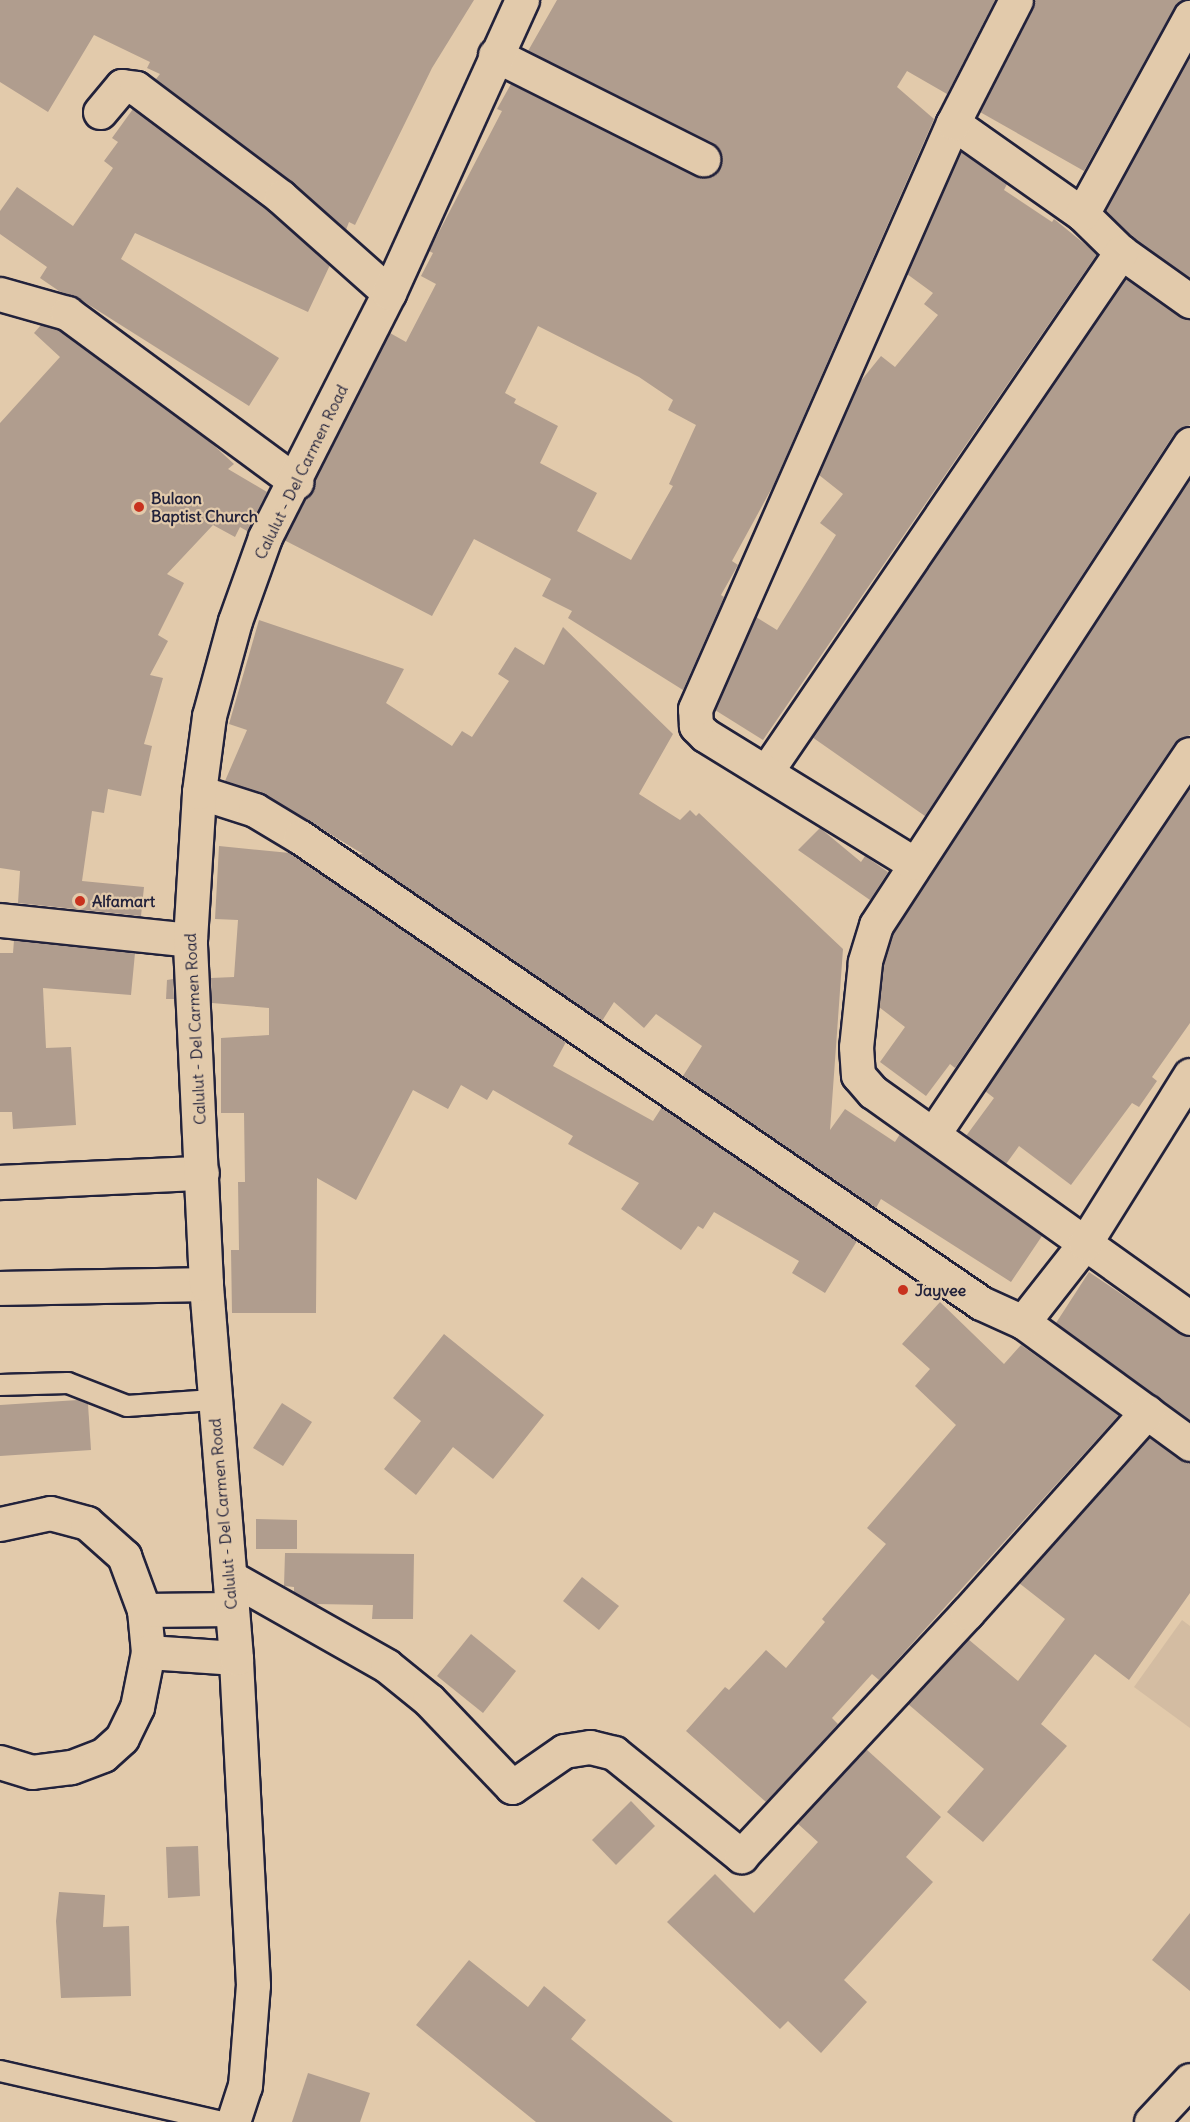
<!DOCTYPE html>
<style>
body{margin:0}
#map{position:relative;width:1190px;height:2122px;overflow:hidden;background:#e2caab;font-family:Delius,sans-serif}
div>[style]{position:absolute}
.built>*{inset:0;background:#d3bca2}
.building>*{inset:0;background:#b09d8e}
.roads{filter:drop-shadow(2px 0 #22223b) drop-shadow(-2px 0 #22223b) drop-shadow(0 2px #22223b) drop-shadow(0 -2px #22223b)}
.lane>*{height:20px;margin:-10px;padding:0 10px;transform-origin:10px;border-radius:10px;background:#e2caab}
.street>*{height:33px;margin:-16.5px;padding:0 16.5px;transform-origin:16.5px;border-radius:16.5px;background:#e2caab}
.secondary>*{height:33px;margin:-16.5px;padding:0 16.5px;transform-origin:16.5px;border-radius:16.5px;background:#e2caab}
.dots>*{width:16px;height:16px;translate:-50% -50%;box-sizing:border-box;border:3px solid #e2caab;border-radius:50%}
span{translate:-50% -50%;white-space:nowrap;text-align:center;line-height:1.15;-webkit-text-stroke:4.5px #e2caab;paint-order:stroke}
.street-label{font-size:16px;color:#22223b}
.poi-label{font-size:16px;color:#22223b;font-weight:700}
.left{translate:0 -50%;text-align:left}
</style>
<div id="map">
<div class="built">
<div style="clip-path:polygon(1182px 1620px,1190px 1626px,1190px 1728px,1134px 1687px)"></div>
</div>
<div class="building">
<div style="clip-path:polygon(0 0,474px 0,432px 68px,355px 225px,349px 222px,346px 230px,292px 182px,156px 79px,160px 74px,147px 68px,150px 62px,94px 35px,48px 112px,0 82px)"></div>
<div style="clip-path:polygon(evenodd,557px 0,995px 0,947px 94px,907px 71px,897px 87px,934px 119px,773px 486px,732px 561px,738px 565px,721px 595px,724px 597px,683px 690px,568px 618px,572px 611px,542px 596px,551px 579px,474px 539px,432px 616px,284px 540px,390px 333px,406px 342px,436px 284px,421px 276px,433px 253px,429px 251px,502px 111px,497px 109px,511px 84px,695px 176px,705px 178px,719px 168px,722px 157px,711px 142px,528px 51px,557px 0,538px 326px,639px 377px,673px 400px,668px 410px,696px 425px,669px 484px,673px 486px,631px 560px,577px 531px,597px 493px,540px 463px,558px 426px,514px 403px,516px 399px,505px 393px,538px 326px)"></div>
<div style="clip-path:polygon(1035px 0,1183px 0,1174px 8px,1084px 171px,980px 112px)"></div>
<div style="clip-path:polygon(1190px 56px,1190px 278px,1133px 238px,1105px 211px)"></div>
<div style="clip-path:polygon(133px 109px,269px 212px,330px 265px,308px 312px,135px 233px,121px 259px,279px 358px,249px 406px,78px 298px,59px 291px,40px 278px,47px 267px,0 234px,0 211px,17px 187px,73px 226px,113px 168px,104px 161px,118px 142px,112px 138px)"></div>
<div style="clip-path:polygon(961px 152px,1007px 184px,1004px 190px,1052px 222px,1054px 219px,1097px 254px,763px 740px,715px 710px,756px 617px,777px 630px,836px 535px,820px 523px,843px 494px,819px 475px,860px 382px,881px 356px,895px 367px,938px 315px,924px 304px,933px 293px,907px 274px)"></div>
<div style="clip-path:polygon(1126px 278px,1179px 316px,1190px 319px,1190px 425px,1174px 434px,925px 816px,812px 737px)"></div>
<div style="clip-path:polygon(41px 325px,59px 330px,209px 441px,234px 464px,228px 469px,267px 492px,247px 531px,240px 527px,235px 537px,213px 525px,167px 574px,184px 583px,158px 635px,168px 641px,150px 675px,163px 678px,144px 744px,152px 746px,141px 796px,108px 789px,104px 813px,92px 811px,82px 881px,144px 887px,141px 916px,18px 903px,20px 871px,0 868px,0 423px,60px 357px,34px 333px)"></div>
<div style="clip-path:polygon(1190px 478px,1190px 735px,1174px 744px,955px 1068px,950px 1064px,926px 1096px,880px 1062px,905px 1027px,879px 1007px,883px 966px,893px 933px)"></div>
<div style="clip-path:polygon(259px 620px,404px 669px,386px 703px,452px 746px,462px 731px,472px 737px,509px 681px,498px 674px,515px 647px,544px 665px,563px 627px,673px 734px,639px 794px,680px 820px,690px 810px,696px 816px,699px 813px,843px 949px,830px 1130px,845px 1109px,895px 1142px,900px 1134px,1042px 1236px,1011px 1282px,881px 1199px,876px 1208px,683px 1076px,702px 1046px,656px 1014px,644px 1028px,614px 1002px,602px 1021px,358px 854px,363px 854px,264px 794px,225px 781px,247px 730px,229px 724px)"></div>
<div style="clip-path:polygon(1190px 788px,1190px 1023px,1152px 1077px,1157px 1081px,1139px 1107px,1132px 1103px,1071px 1185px,1019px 1146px,1006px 1164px,966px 1136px,994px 1098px,985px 1091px)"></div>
<div style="clip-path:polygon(820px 828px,861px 862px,865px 856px,888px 872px,870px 900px,798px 850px)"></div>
<div style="clip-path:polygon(219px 846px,290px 853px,566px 1042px,553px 1066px,653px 1121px,662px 1107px,857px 1241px,825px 1293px,792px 1273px,799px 1261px,714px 1212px,703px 1229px,698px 1226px,681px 1250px,621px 1209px,639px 1183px,568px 1144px,573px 1136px,493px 1090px,487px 1100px,461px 1085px,448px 1109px,413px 1090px,356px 1200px,317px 1178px,316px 1313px,232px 1313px,231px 1250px,239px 1250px,238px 1182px,245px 1182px,244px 1113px,221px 1113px,221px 1038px,269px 1035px,269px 1008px,212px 1003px,211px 978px,234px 977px,238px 920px,215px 919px)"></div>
<div style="clip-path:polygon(14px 940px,135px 953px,131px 995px,43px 988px,46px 1048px,71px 1047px,76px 1125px,13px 1129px,12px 1112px,0 1112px,0 953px,13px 953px)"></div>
<div style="clip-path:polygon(173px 979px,174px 999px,166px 999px,167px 980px)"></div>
<div style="clip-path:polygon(1089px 1272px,1179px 1333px,1190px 1336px,1190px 1421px,1056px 1323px)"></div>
<div style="clip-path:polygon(940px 1302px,1004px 1364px,1021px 1345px,1119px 1415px,879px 1680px,872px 1674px,832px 1718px,838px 1724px,766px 1802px,686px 1731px,725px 1687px,729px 1690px,766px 1650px,786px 1668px,825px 1622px,822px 1619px,886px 1544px,867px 1528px,956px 1425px,915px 1386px,930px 1369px,902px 1344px)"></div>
<div style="clip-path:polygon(444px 1334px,544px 1415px,493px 1479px,453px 1447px,416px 1495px,384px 1469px,421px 1421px,393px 1398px)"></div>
<div style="clip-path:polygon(78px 1400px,88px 1404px,91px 1450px,0 1456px,0 1405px)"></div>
<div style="clip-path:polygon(282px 1403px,312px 1422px,283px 1466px,253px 1448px)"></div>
<div style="clip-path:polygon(1149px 1438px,1190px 1462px,1190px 1593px,1129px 1680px,1095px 1654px,1041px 1724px,1067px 1746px,983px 1842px,947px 1812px,984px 1769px,908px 1704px,968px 1639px,1018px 1681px,1065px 1619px,1019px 1583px)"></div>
<div style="clip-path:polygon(256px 1519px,297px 1520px,297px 1549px,256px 1549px)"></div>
<div style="clip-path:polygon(285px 1553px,414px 1554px,413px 1619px,372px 1619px,373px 1605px,315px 1604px,294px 1592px,294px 1587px,284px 1586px)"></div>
<div style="clip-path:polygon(582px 1577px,619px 1606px,599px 1630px,563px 1601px)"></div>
<div style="clip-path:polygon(471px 1634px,516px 1671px,483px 1713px,437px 1676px)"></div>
<div style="clip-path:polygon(866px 1749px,941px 1817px,906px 1857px,933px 1882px,844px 1980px,867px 2002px,821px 2053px,788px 2021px,780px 2029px,667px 1922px,715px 1874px,754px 1913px,818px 1842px,797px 1823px)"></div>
<div style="clip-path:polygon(631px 1801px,655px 1826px,616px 1865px,592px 1840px)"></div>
<div style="clip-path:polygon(198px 1846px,200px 1896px,168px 1898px,166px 1847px)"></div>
<div style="clip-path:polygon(59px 1892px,105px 1895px,103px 1927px,129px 1926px,131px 1996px,61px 1998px,56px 1921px)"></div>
<div style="clip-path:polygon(1190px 1913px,1190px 1991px,1152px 1960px)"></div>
<div style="clip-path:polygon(469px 1960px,528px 2007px,544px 1986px,586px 2020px,571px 2039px,673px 2122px,536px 2122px,416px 2025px)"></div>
<div style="clip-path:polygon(308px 2073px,370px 2093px,360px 2122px,292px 2122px)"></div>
</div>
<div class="roads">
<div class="lane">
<div style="left:0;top:1385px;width:68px;rotate:-1.7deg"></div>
<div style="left:68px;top:1383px;width:63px;rotate:21.3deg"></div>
<div style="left:127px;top:1406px;width:86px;rotate:-4deg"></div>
<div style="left:0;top:2071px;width:229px;rotate:12.9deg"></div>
</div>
<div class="street">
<div style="left:495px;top:55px;width:233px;rotate:26.6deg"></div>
<div style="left:100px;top:112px;width:34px;rotate:-50deg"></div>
<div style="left:122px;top:86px;width:14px;rotate:8deg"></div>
<div style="left:136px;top:88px;width:181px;rotate:36.9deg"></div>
<div style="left:281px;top:197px;width:144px;rotate:41.6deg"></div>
<div style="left:953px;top:123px;width:158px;rotate:35.2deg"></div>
<div style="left:1082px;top:214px;width:54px;rotate:44.3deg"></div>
<div style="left:1121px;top:252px;width:85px;rotate:35.4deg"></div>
<div style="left:1082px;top:214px;width:225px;rotate:-61.3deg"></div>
<div style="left:0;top:294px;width:70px;rotate:15.8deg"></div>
<div style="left:67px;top:313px;width:285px;rotate:36.4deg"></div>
<div style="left:1190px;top:444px;width:574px;rotate:123.14deg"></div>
<div style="left:876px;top:925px;width:39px;rotate:107deg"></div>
<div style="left:865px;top:962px;width:85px;rotate:96deg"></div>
<div style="left:856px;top:1047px;width:28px;rotate:86deg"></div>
<div style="left:858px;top:1075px;width:23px;rotate:49deg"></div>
<div style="left:873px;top:1092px;width:389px;rotate:35.5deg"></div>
<div style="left:766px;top:772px;width:630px;rotate:-55.68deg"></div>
<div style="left:913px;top:863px;width:244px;rotate:-148.4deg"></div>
<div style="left:705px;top:735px;width:13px;rotate:-135deg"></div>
<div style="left:696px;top:726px;width:17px;rotate:-93deg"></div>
<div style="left:695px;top:709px;width:640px;rotate:-66.24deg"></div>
<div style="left:953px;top:123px;width:138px;rotate:-62.9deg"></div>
<div style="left:0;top:920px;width:191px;rotate:6deg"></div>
<div style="left:934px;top:1133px;width:457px;rotate:-56deg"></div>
<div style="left:0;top:1182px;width:202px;rotate:-2.6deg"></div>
<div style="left:0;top:1288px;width:206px;rotate:-1.1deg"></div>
<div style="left:1023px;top:1322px;width:207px;rotate:36.1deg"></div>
<div style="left:0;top:1524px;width:51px;rotate:-12.4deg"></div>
<div style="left:50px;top:1513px;width:38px;rotate:15deg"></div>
<div style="left:87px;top:1523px;width:50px;rotate:41.7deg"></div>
<div style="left:124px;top:1556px;width:58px;rotate:69.7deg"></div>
<div style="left:144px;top:1610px;width:42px;rotate:84.6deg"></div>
<div style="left:148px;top:1652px;width:56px;rotate:101.3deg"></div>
<div style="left:137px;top:1707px;width:34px;rotate:116deg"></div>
<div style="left:122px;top:1738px;width:25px;rotate:138deg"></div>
<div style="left:103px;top:1755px;width:34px;rotate:159deg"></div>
<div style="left:71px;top:1767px;width:39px;rotate:173deg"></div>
<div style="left:32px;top:1772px;width:34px;rotate:-163deg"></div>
<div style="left:230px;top:1577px;width:180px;rotate:29.5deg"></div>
<div style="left:387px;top:1666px;width:54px;rotate:39deg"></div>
<div style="left:429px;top:1700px;width:120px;rotate:46.3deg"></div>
<div style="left:512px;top:1787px;width:63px;rotate:-34.7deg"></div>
<div style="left:564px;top:1751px;width:26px;rotate:-9deg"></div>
<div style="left:590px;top:1747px;width:25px;rotate:14deg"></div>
<div style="left:614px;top:1753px;width:164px;rotate:39deg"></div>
<div style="left:741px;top:1856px;width:332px;rotate:-47.1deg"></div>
<div style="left:967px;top:1613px;width:270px;rotate:-48.2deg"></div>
<div style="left:144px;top:1610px;width:88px;rotate:-0.7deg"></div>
<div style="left:148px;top:1652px;width:88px;rotate:3.9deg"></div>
<div style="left:1151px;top:2122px;width:57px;rotate:-47.1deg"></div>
</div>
<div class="secondary">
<div style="left:199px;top:792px;width:59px;rotate:17.8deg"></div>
<div style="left:255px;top:810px;width:52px;rotate:31deg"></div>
<div style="left:300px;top:837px;width:825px;rotate:34.38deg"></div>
<div style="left:981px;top:1303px;width:46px;rotate:24.3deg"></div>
<div style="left:1023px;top:1322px;width:100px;rotate:-51.9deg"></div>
<div style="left:1085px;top:1243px;width:198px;rotate:-58deg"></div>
<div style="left:233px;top:2122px;width:38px;rotate:-72deg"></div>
<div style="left:245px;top:2086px;width:101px;rotate:-85.5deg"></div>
<div style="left:253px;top:1985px;width:327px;rotate:-93deg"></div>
<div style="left:236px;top:1658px;width:375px;rotate:-94.6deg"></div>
<div style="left:206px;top:1284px;width:344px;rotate:-92.7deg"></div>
<div style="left:190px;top:940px;width:148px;rotate:-86.5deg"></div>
<div style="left:199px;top:792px;width:77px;rotate:-82.5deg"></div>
<div style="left:209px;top:716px;width:98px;rotate:-74.7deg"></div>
<div style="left:235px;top:621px;width:89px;rotate:-70.3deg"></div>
<div style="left:265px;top:537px;width:274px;rotate:-63.1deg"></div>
<div style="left:389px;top:293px;width:322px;rotate:-65.6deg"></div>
</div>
</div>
<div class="dots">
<div style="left:139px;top:507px;background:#c8321e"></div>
<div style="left:80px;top:901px;background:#c8321e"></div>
<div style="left:903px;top:1290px;background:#c8321e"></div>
</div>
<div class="street-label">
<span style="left:301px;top:472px;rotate:-64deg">Calulut - Del Carmen Road</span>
<span style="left:195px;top:1029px;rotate:-93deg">Calulut - Del Carmen Road</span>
<span style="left:223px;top:1514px;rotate:-95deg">Calulut - Del Carmen Road</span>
</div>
<div class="poi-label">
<span class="left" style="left:151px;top:507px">Bulaon<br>Baptist Church</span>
<span class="left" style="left:92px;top:901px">Alfamart</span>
<span class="left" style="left:915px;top:1290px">Jayvee</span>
</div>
</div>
